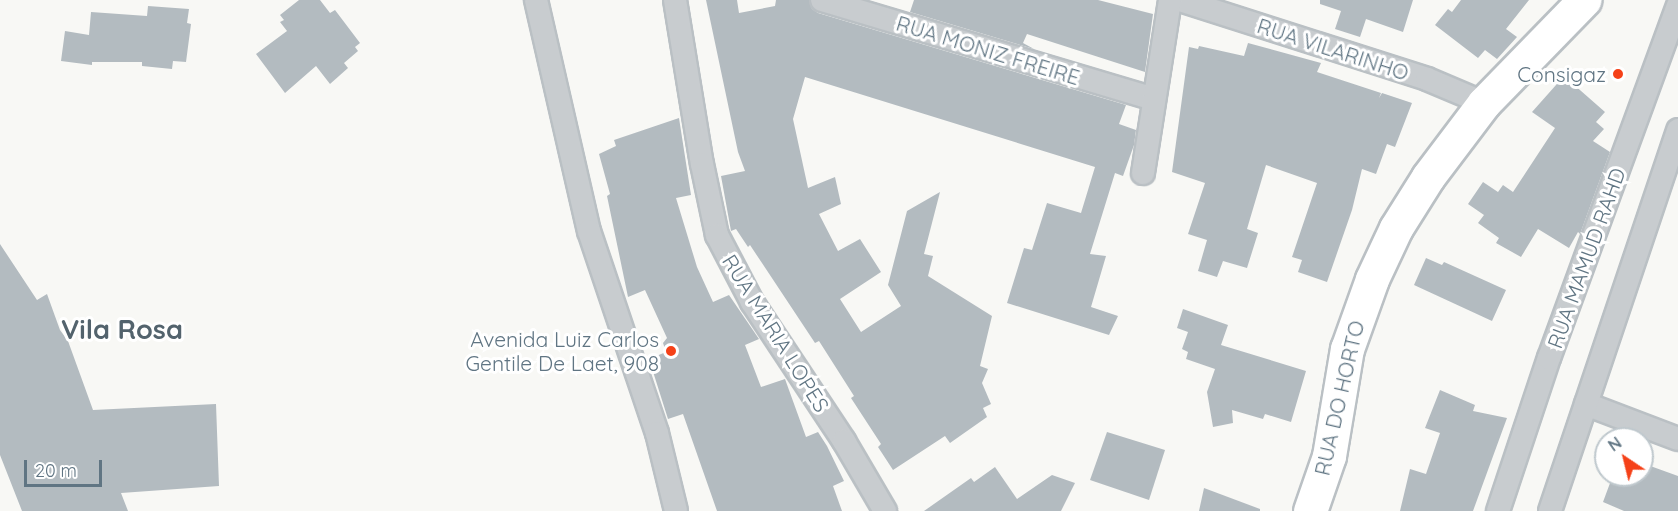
<!DOCTYPE html>
<style>
body{margin:0}
#map{position:relative;width:1678px;height:511px;overflow:hidden;background:#f8f8f5;font-family:Quicksand,sans-serif}
div>[style]{position:absolute}
.building>*{inset:0;background:#b3bbc0}
.roads{filter:drop-shadow(2px 0 #bac0c4) drop-shadow(-2px 0 #bac0c4) drop-shadow(0 2px #bac0c4) drop-shadow(0 -2px #bac0c4)}
.street>*{height:22px;margin:-11px;padding:0 11px;transform-origin:11px;border-radius:11px;background:#c8cccf}
.secondary>*{height:33px;margin:-16.5px;padding:0 16.5px;transform-origin:16.5px;border-radius:16.5px;background:#fff}
.dots>*{width:16px;height:16px;translate:-50% -50%;box-sizing:border-box;border:3px solid #fff;border-radius:50%}
span{translate:-50% -50%;white-space:nowrap;text-align:center;line-height:1.15;-webkit-text-stroke:6px #fff;paint-order:stroke}
.street-label{font-size:21px;color:#607583}
.poi-label{font-size:21px;color:#607583}
.right{translate:-100% -50%;text-align:right}
.district-label{font-size:27px;color:#53636d;font-weight:700}
.north{position:absolute;left:1594px;top:427px;width:60px;height:60px;box-sizing:border-box;background:#fff;border:2px solid #bfc8cd;border-radius:50%;rotate:325deg;font-size:16px;font-weight:700;line-height:24px;text-align:center;color:#607583}
.north::after{content:'';display:block;margin:auto;width:21px;height:27px;background:#f54118;clip-path:polygon(50% 0,100% 100%,50% 72%,0 100%)}
.scale{position:absolute;left:24px;top:460px;width:78px;height:27px;box-sizing:border-box;border:3px solid #607583;border-top:0;padding-left:8px;font-size:18px;line-height:21px;white-space:nowrap;color:#607583;-webkit-text-stroke:4px #fff;paint-order:stroke}
</style>
<div id="map">
<div class="building">
<div style="clip-path:polygon(299px 0,320px 0,330px 13px,335px 10px,360px 43px,355px 47px,358px 51px,344px 63px,348px 68px,330px 84px,316px 66px,285px 93px,256px 54px,287px 31px,280px 22px,284px 20px,280px 15px)"></div>
<div style="clip-path:polygon(706px 0,737px 0,739px 13px,775px 6px,776px 0,809px 0,812px 9px,818px 13px,1126px 105px,1119px 124px,1136px 130px,1134px 145px,1123px 176px,1115px 173px,1090px 254px,1106px 256px,1091px 307px,1118px 316px,1109px 335px,1007px 303px,1024px 248px,1032px 250px,1047px 203px,1081px 213px,1095px 167px,805px 77px,793px 119px,808px 188px,835px 177px,841px 204px,819px 214px,838px 251px,860px 239px,881px 272px,840px 299px,861px 332px,901px 306px,888px 285px,907px 211px,940px 192px,924px 254px,933px 256px,928px 276px,992px 316px,980px 366px,988px 369px,982px 383px,991px 404px,983px 408px,987px 417px,950px 443px,945px 436px,893px 470px,878px 447px,881px 444px,851px 398px,854px 396px,819px 341px,815px 343px,750px 245px,748px 247px,736px 229px,731px 231px,721px 176px,745px 171px,738px 152px)"></div>
<div style="clip-path:polygon(914px 0,1098px 0,1153px 14px,1145px 72px,1027px 34px,1023px 43px,1034px 49px,910px 12px)"></div>
<div style="clip-path:polygon(1320px 0,1413px 0,1403px 32px,1366px 19px,1360px 37px,1335px 29px,1341px 11px,1320px 4px)"></div>
<div style="clip-path:polygon(1461px 0,1529px 0,1506px 29px,1517px 37px,1497px 59px,1485px 50px,1478px 58px,1435px 25px,1448px 9px,1452px 12px)"></div>
<div style="clip-path:polygon(148px 6px,189px 9px,187px 23px,191px 24px,186px 62px,173px 61px,172px 69px,142px 66px,142px 62px,92px 62px,92px 65px,61px 61px,65px 31px,89px 35px,91px 12px,147px 16px)"></div>
<div style="clip-path:polygon(1248px 43px,1321px 63px,1317px 72px,1381px 93px,1379px 98px,1382px 93px,1412px 103px,1395px 147px,1387px 144px,1376px 174px,1362px 169px,1352px 210px,1327px 282px,1298px 272px,1302px 260px,1292px 257px,1317px 183px,1266px 165px,1247px 229px,1258px 233px,1247px 268px,1223px 261px,1217px 277px,1198px 271px,1207px 240px,1188px 234px,1205px 183px,1172px 172px,1189px 47px,1198px 49px,1199px 46px,1244px 56px)"></div>
<div style="clip-path:polygon(1564px 76px,1605px 112px,1596px 122px,1604px 129px,1593px 141px,1610px 152px,1580px 234px,1578px 232px,1569px 248px,1538px 229px,1521px 257px,1496px 243px,1499px 238px,1478px 223px,1484px 215px,1468px 204px,1483px 182px,1498px 192px,1503px 185px,1513px 192px,1555px 128px,1532px 112px)"></div>
<div style="clip-path:polygon(679px 118px,691px 195px,676px 198px,697px 267px,713px 302px,729px 295px,759px 339px,745px 345px,761px 387px,785px 379px,806px 437px,818px 432px,827px 446px,844px 481px,833px 486px,842px 511px,717px 511px,683px 414px,668px 419px,649px 359px,666px 352px,663px 343px,667px 338px,645px 290px,628px 297px,607px 196px,610px 194px,599px 154px,616px 146px,614px 140px)"></div>
<div style="clip-path:polygon(0 244px,37px 300px,47px 294px,60px 330px,68px 341px,93px 410px,216px 404px,219px 486px,121px 493px,128px 511px,22px 511px,0 455px)"></div>
<div style="clip-path:polygon(1426px 258px,1442px 265px,1444px 262px,1506px 290px,1492px 321px,1414px 285px)"></div>
<div style="clip-path:polygon(1183px 309px,1228px 325px,1221px 345px,1306px 371px,1291px 422px,1265px 414px,1263px 419px,1232px 410px,1233px 423px,1213px 427px,1207px 392px,1215px 369px,1186px 359px,1188px 352px,1182px 349px,1188px 332px,1177px 328px)"></div>
<div style="clip-path:polygon(1440px 390px,1475px 405px,1473px 411px,1507px 418px,1473px 511px,1400px 511px,1410px 469px,1426px 474px,1440px 433px,1425px 428px)"></div>
<div style="clip-path:polygon(1107px 432px,1165px 450px,1149px 500px,1090px 480px)"></div>
<div style="clip-path:polygon(1642px 463px,1678px 476px,1678px 511px,1624px 511px,1603px 502px,1613px 475px,1642px 475px)"></div>
<div style="clip-path:polygon(995px 467px,1017px 499px,1052px 475px,1075px 483px,1061px 511px,924px 511px,971px 478px,974px 482px)"></div>
<div style="clip-path:polygon(1204px 488px,1260px 509px,1260px 511px,1199px 511px)"></div>
</div>
<div class="roads">
<div class="street">
<div style="left:536px;top:0;width:237px;rotate:77.1deg"></div>
<div style="left:589px;top:231px;width:213px;rotate:71.4deg"></div>
<div style="left:657px;top:433px;width:80px;rotate:76.3deg"></div>
<div style="left:675px;top:0;width:166px;rotate:80.7deg"></div>
<div style="left:702px;top:164px;width:73px;rotate:78.1deg"></div>
<div style="left:717px;top:235px;width:76px;rotate:62.4deg"></div>
<div style="left:752px;top:302px;width:167px;rotate:56.5deg"></div>
<div style="left:844px;top:441px;width:81px;rotate:59.6deg"></div>
<div style="left:822px;top:0;width:346px;rotate:16.6deg"></div>
<div style="left:1180px;top:0;width:259px;rotate:17.7deg"></div>
<div style="left:1427px;top:79px;width:62px;rotate:22.8deg"></div>
<div style="left:1143px;top:173px;width:175px;rotate:-81.1deg"></div>
<div style="left:1586px;top:404px;width:98px;rotate:20.8deg"></div>
<div style="left:1498px;top:511px;width:161px;rotate:-71.6deg"></div>
<div style="left:1549px;top:358px;width:375px;rotate:-69.9deg"></div>
<div style="left:1550px;top:511px;width:402px;rotate:-71.4deg"></div>
</div>
<div class="secondary">
<div style="left:1310px;top:511px;width:58px;rotate:-70.9deg"></div>
<div style="left:1329px;top:456px;width:109px;rotate:-80.5deg"></div>
<div style="left:1347px;top:349px;width:74px;rotate:-70.3deg"></div>
<div style="left:1372px;top:279px;width:56px;rotate:-64.8deg"></div>
<div style="left:1396px;top:228px;width:60px;rotate:-57.9deg"></div>
<div style="left:1428px;top:177px;width:93px;rotate:-52.9deg"></div>
<div style="left:1484px;top:103px;width:144px;rotate:-45.8deg"></div>
</div>
</div>
<div class="dots">
<div style="left:1618px;top:74px;background:#f54118"></div>
<div style="left:671px;top:351px;background:#f54118"></div>
</div>
<div class="street-label">
<span style="left:1333px;top:49px;rotate:18deg">RUA VILARINHO</span>
<span style="left:988px;top:50px;rotate:17deg">RUA MONIZ FREIRE</span>
<span style="left:1586px;top:258px;rotate:-70deg">RUA MAMUD RAHD</span>
<span style="left:776px;top:333px;rotate:58deg">RUA MARIA LOPES</span>
<span style="left:1339px;top:398px;rotate:-77deg">RUA DO HORTO</span>
</div>
<div class="poi-label">
<span class="right" style="left:1606px;top:74px">Consigaz</span>
<span class="right" style="left:659px;top:351px">Avenida Luiz Carlos<br>Gentile De Laet, 908</span>
</div>
<div class="district-label">
<span style="left:122px;top:330px">Vila Rosa</span>
</div>
<div class="north">N</div>
<div class="scale">20 m</div>
</div>
